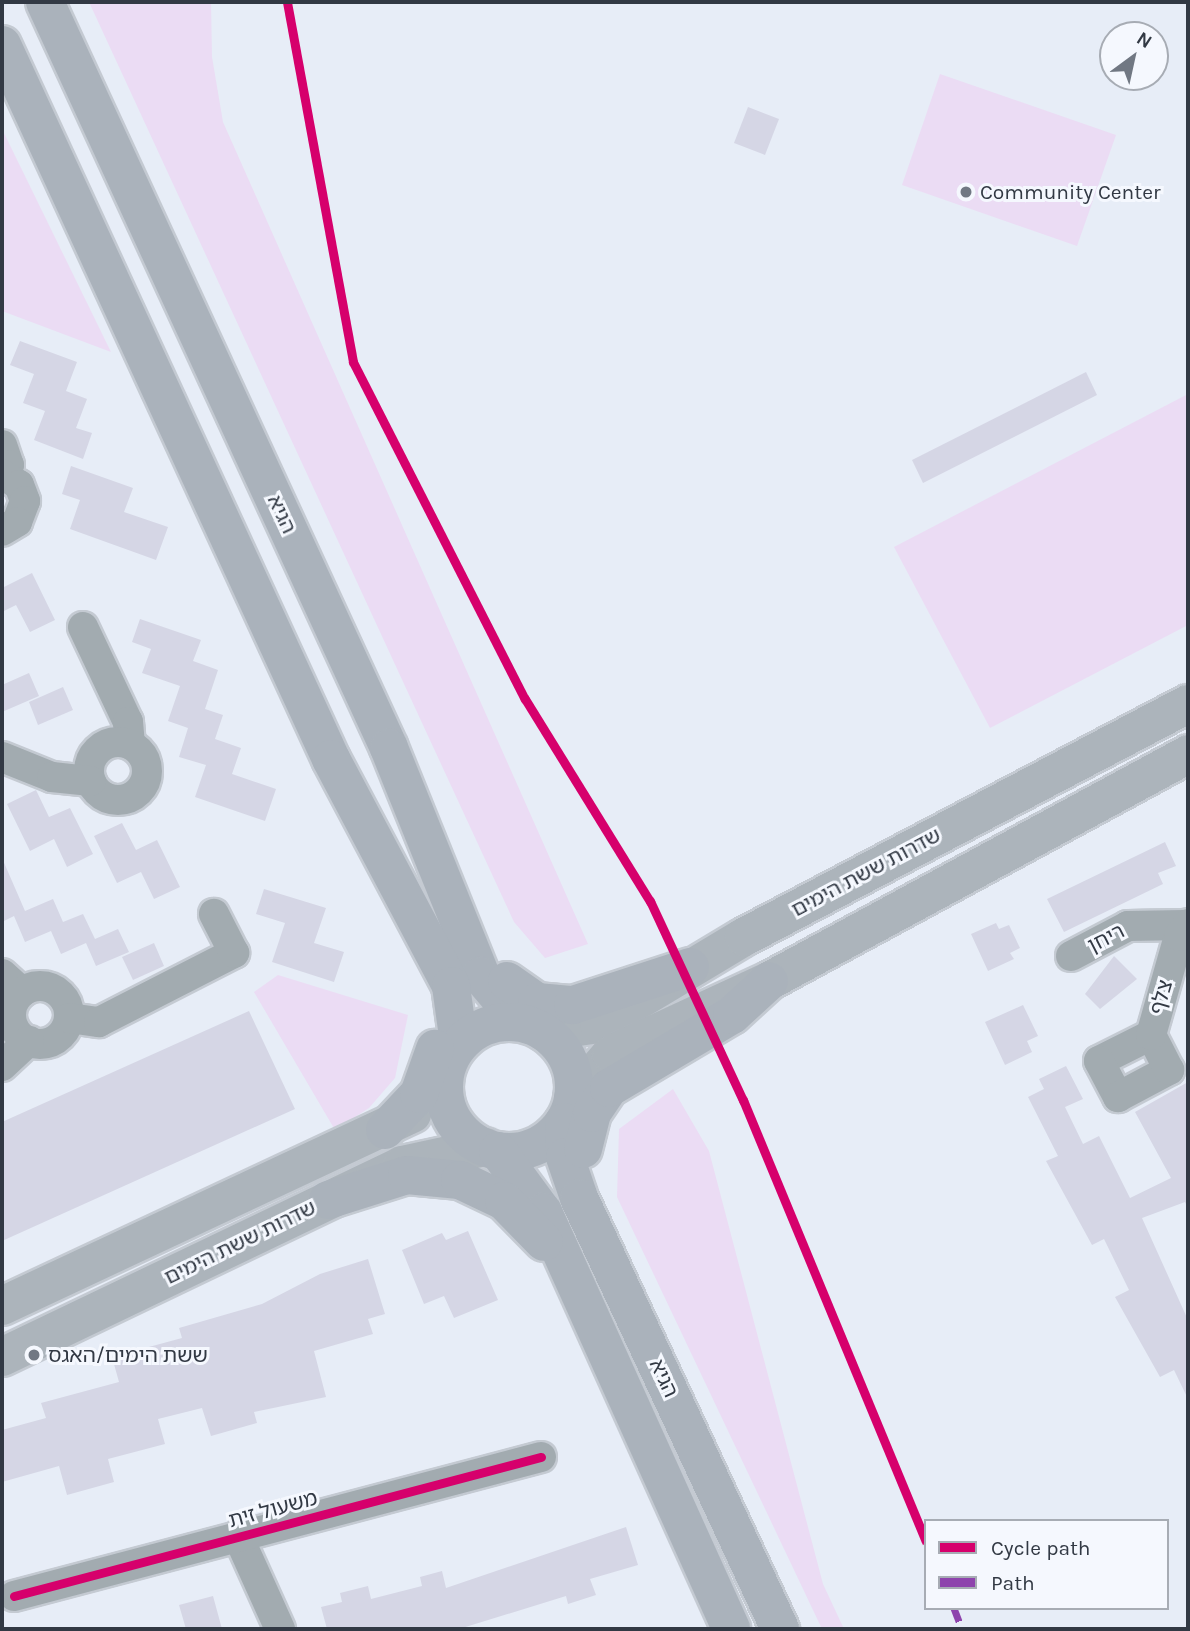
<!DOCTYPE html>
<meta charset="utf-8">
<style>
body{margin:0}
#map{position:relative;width:1190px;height:1631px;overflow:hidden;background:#e7edf7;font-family:Karla,"Noto Sans Hebrew",sans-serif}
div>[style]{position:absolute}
.green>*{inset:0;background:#ebdcf4}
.building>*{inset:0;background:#d5d6e5}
.roads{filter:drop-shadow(2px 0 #c4cad2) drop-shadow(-2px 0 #c4cad2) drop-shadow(0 2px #c4cad2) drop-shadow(0 -2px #c4cad2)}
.street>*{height:30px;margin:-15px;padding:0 15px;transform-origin:15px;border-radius:15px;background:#a2abb0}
.street>.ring{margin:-15px;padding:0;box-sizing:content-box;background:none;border:30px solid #a2abb0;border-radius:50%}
.secondary>*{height:38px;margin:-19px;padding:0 19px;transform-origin:19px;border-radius:19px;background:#acb4bb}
.highway>*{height:38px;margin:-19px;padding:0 19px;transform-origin:19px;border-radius:19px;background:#aab2bb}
.highway>.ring{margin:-19px;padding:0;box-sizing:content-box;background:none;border:38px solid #aab2bb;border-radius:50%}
.quiet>*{height:7px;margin-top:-3.5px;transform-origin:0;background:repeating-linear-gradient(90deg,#8e44ad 0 14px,transparent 0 21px)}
.cycleway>*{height:9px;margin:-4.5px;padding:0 4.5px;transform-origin:4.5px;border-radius:4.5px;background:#d6006c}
.dots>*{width:19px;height:19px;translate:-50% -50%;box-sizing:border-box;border:4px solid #f5f8fe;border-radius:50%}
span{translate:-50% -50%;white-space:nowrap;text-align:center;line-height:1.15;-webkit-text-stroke:6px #f5f8fe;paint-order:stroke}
.poi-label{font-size:21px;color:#323944}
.left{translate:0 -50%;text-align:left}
.street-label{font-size:21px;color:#323944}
.frame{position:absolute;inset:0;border:4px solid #323944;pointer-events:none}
.legend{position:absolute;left:924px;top:1519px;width:245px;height:91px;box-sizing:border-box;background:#f5f8fe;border:2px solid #a7acb4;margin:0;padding:9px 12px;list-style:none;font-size:21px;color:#323944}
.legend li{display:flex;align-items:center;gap:14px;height:35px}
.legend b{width:35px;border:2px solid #a7acb4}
.north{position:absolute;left:1099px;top:21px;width:70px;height:70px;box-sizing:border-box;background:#f5f8fe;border:2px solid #a7acb4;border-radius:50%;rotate:33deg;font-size:19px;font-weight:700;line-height:28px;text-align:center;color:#323944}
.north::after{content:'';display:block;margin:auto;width:24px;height:32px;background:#717883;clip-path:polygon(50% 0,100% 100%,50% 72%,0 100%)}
</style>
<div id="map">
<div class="green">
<div style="clip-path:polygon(89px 2px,211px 2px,212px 57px,223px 122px,588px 944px,545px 958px,514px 922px)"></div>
<div style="clip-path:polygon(940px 74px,1116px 135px,1077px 246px,902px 185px)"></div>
<div style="clip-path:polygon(2px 129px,111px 352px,2px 311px)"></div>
<div style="clip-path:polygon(1188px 394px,1188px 625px,990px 728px,894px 547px)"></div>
<div style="clip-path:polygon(278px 975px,408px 1015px,395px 1078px,369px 1108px,335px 1130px,254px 992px)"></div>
<div style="clip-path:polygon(673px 1089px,709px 1151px,823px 1584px,844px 1629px,822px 1629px,617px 1197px,619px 1129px)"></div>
</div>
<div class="building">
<div style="clip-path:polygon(748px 107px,779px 119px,765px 155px,734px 143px)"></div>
<div style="clip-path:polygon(20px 341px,77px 362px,66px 391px,87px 399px,76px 428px,92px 433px,83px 459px,34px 440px,45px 411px,23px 403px,34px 374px,10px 365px)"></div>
<div style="clip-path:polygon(1086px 372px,1097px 395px,923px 483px,912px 460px)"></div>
<div style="clip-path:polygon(71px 466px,133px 488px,124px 512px,168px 527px,156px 560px,70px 529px,80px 500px,62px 494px)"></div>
<div style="clip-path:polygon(32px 573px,55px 620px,30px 632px,16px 605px,2px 612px,2px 588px)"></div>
<div style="clip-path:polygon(140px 619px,201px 640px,193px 661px,218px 670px,205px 709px,223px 715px,215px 739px,241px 748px,232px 774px,276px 789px,265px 821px,195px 797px,206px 765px,179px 757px,188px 728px,168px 721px,180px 686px,142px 673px,151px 649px,132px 642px)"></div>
<div style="clip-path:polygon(29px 673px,39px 696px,2px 712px,2px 685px)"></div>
<div style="clip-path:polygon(63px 687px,73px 710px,38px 725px,29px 702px)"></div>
<div style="clip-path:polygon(36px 790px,49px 817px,70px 808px,93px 854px,67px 867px,54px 839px,30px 851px,7px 804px)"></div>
<div style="clip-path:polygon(122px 823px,136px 850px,157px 840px,180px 887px,154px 899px,141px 872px,117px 883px,94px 836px)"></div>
<div style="clip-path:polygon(1165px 842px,1176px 866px,1158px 873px,1163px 884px,1064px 932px,1047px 899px)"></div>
<div style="clip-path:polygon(2px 858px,25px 911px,53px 899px,63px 922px,83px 914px,95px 939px,118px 929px,129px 952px,96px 966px,86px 943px,61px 954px,51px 931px,25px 942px,14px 916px,2px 922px)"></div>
<div style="clip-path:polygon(264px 889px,326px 908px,314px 943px,344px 952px,334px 982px,272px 962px,285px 923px,256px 914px)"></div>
<div style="clip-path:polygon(996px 923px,999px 929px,1009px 925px,1020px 948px,1010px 953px,1014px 959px,988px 971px,971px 934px)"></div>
<div style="clip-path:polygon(154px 943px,164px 966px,133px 980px,122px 957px)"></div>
<div style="clip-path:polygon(1114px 956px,1137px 979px,1100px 1009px,1085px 994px)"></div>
<div style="clip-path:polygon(1023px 1005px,1038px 1036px,1027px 1041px,1032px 1052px,1005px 1065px,985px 1022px)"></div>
<div style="clip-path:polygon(249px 1011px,295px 1109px,2px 1241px,2px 1122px)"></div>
<div style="clip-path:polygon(1066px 1066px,1083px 1099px,1065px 1107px,1083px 1144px,1099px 1136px,1130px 1198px,1171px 1178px,1135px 1112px,1188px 1082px,1188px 1208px,1185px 1202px,1142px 1218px,1188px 1320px,1188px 1399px,1174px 1370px,1160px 1377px,1115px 1297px,1129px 1290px,1104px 1239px,1092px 1245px,1046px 1161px,1058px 1156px,1028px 1097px,1044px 1089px,1039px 1079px)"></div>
<div style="clip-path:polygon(468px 1231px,498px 1300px,454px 1318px,444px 1296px,424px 1304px,402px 1250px,442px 1233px,446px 1240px)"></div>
<div style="clip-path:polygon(368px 1259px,385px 1314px,368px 1319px,373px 1334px,314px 1351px,326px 1397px,254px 1412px,257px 1423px,211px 1436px,202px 1408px,158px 1419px,165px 1444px,108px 1459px,114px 1482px,67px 1495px,59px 1466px,2px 1482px,2px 1430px,46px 1418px,41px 1403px,119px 1382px,112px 1357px,182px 1338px,179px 1328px,262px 1304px,320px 1274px)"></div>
<div style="clip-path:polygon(626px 1527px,638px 1565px,590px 1579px,596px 1595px,568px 1604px,566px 1596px,459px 1629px,327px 1629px,321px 1607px,342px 1602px,340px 1593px,368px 1586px,371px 1599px,422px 1586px,420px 1577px,442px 1571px,446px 1588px)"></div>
<div style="clip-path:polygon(213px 1596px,222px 1629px,186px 1629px,179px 1605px)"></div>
</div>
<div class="roads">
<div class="street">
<div style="left:2px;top:445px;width:21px;rotate:71deg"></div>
<div style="left:9px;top:465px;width:12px;rotate:121deg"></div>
<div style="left:2px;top:474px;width:20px;rotate:33deg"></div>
<div style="left:19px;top:485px;width:17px;rotate:69deg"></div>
<div style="left:25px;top:501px;width:22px;rotate:111deg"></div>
<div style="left:17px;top:522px;width:17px;rotate:149deg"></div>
<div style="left:83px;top:627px;width:105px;rotate:64.7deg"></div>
<div style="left:128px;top:722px;width:22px;rotate:85deg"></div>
<div class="ring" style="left:89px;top:742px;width:28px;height:28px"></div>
<div style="left:2px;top:757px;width:54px;rotate:21.8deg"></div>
<div style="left:52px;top:777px;width:39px;rotate:6deg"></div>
<div style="left:1071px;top:956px;width:64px;rotate:-27.8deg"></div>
<div style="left:1128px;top:926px;width:56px;rotate:-1deg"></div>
<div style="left:2px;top:974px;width:27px;rotate:42deg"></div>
<div class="ring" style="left:11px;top:986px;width:28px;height:28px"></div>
<div style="left:69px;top:1018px;width:30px;rotate:8deg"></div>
<div style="left:99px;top:1022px;width:152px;rotate:-27.1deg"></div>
<div style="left:234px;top:953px;width:44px;rotate:-117.1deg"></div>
<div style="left:1151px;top:1035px;width:58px;rotate:153.4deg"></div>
<div style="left:1099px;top:1061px;width:41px;rotate:62.2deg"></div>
<div style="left:1118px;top:1097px;width:58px;rotate:-27.9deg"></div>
<div style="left:1169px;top:1070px;width:39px;rotate:-117deg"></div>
<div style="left:1151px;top:1035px;width:103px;rotate:-74.2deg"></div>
<div style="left:1179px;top:936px;width:15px;rotate:-53deg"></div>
<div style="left:2px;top:1066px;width:37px;rotate:-43deg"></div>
<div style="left:238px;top:1536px;width:102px;rotate:65.7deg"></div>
<div style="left:14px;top:1596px;width:545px;rotate:-14.78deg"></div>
</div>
<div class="secondary">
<div style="left:544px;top:1032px;width:56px;rotate:-8.3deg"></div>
<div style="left:599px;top:1024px;width:169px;rotate:-31deg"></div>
<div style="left:744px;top:937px;width:501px;rotate:-27.69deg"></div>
<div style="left:573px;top:1098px;width:58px;rotate:-49.2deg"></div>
<div style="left:611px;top:1054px;width:174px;rotate:-24.8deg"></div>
<div style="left:769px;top:981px;width:477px;rotate:-28.4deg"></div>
<div style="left:2px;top:1306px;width:453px;rotate:-25.1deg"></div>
<div style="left:2px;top:1357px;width:444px;rotate:-25.6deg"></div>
<div style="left:402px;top:1165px;width:85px;rotate:-12.2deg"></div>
</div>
<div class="highway">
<div style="left:45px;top:2px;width:821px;rotate:65.24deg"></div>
<div style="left:389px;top:748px;width:246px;rotate:68deg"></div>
<div style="left:481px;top:976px;width:60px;rotate:49.7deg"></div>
<div style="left:2px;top:45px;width:786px;rotate:65.26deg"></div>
<div style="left:331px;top:759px;width:257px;rotate:62.1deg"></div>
<div style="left:451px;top:986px;width:59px;rotate:82.1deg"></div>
<div style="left:507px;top:981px;width:37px;rotate:35deg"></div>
<div style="left:537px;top:1002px;width:36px;rotate:5deg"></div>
<div style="left:573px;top:1005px;width:123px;rotate:-18deg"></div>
<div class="ring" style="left:444px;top:1022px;width:92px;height:92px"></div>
<div style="left:564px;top:1122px;width:35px;rotate:88deg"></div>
<div style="left:565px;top:1157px;width:43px;rotate:71.1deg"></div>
<div style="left:579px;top:1198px;width:476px;rotate:65deg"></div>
<div style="left:385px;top:1130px;width:50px;rotate:-46.6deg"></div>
<div style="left:419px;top:1094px;width:48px;rotate:-70.4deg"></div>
<div style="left:583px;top:1149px;width:37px;rotate:-76deg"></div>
<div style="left:592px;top:1113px;width:30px;rotate:-56deg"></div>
<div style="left:609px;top:1088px;width:143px;rotate:-30.7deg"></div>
<div style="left:732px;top:1015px;width:50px;rotate:-42.6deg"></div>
<div style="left:498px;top:1151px;width:76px;rotate:53.6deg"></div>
<div style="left:543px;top:1212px;width:457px;rotate:65.7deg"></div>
<div style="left:328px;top:1200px;width:83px;rotate:-17.6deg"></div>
<div style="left:407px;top:1175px;width:53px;rotate:5.4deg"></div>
<div style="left:460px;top:1180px;width:49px;rotate:25.5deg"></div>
<div style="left:504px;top:1201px;width:57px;rotate:45.7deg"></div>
</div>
</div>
<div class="quiet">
<div style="left:954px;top:1608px;width:22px;rotate:69deg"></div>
</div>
<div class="cycleway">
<div style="left:287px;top:2px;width:366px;rotate:79.6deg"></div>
<div style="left:353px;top:362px;width:378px;rotate:63deg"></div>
<div style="left:525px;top:699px;width:238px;rotate:58.3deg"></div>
<div style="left:650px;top:901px;width:220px;rotate:65deg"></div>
<div style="left:743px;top:1100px;width:477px;rotate:67.5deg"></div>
<div style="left:14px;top:1596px;width:545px;rotate:-14.78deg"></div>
</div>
<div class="dots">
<div style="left:966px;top:192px;background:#717883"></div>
<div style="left:34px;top:1355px;background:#717883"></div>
</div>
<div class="poi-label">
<span class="left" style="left:980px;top:192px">Community Center</span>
<span class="left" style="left:48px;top:1355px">ששת הימים/האגס</span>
</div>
<div class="street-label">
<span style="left:282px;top:514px;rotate:65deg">הגיא</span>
<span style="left:866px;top:872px;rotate:-28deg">שדרות ששת הימים</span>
<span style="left:1106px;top:938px;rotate:-27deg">ריחן</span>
<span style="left:1161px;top:997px;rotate:-74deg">צלף</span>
<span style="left:240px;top:1242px;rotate:-26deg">שדרות ששת הימים</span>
<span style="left:664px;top:1378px;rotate:65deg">הגיא</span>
<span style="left:273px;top:1509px;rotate:-15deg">משעול זית</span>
</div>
<div class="frame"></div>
<ul class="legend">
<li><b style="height:9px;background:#d6006c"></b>Cycle path</li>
<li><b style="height:9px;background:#8e44ad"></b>Path</li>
</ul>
<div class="north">N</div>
</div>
